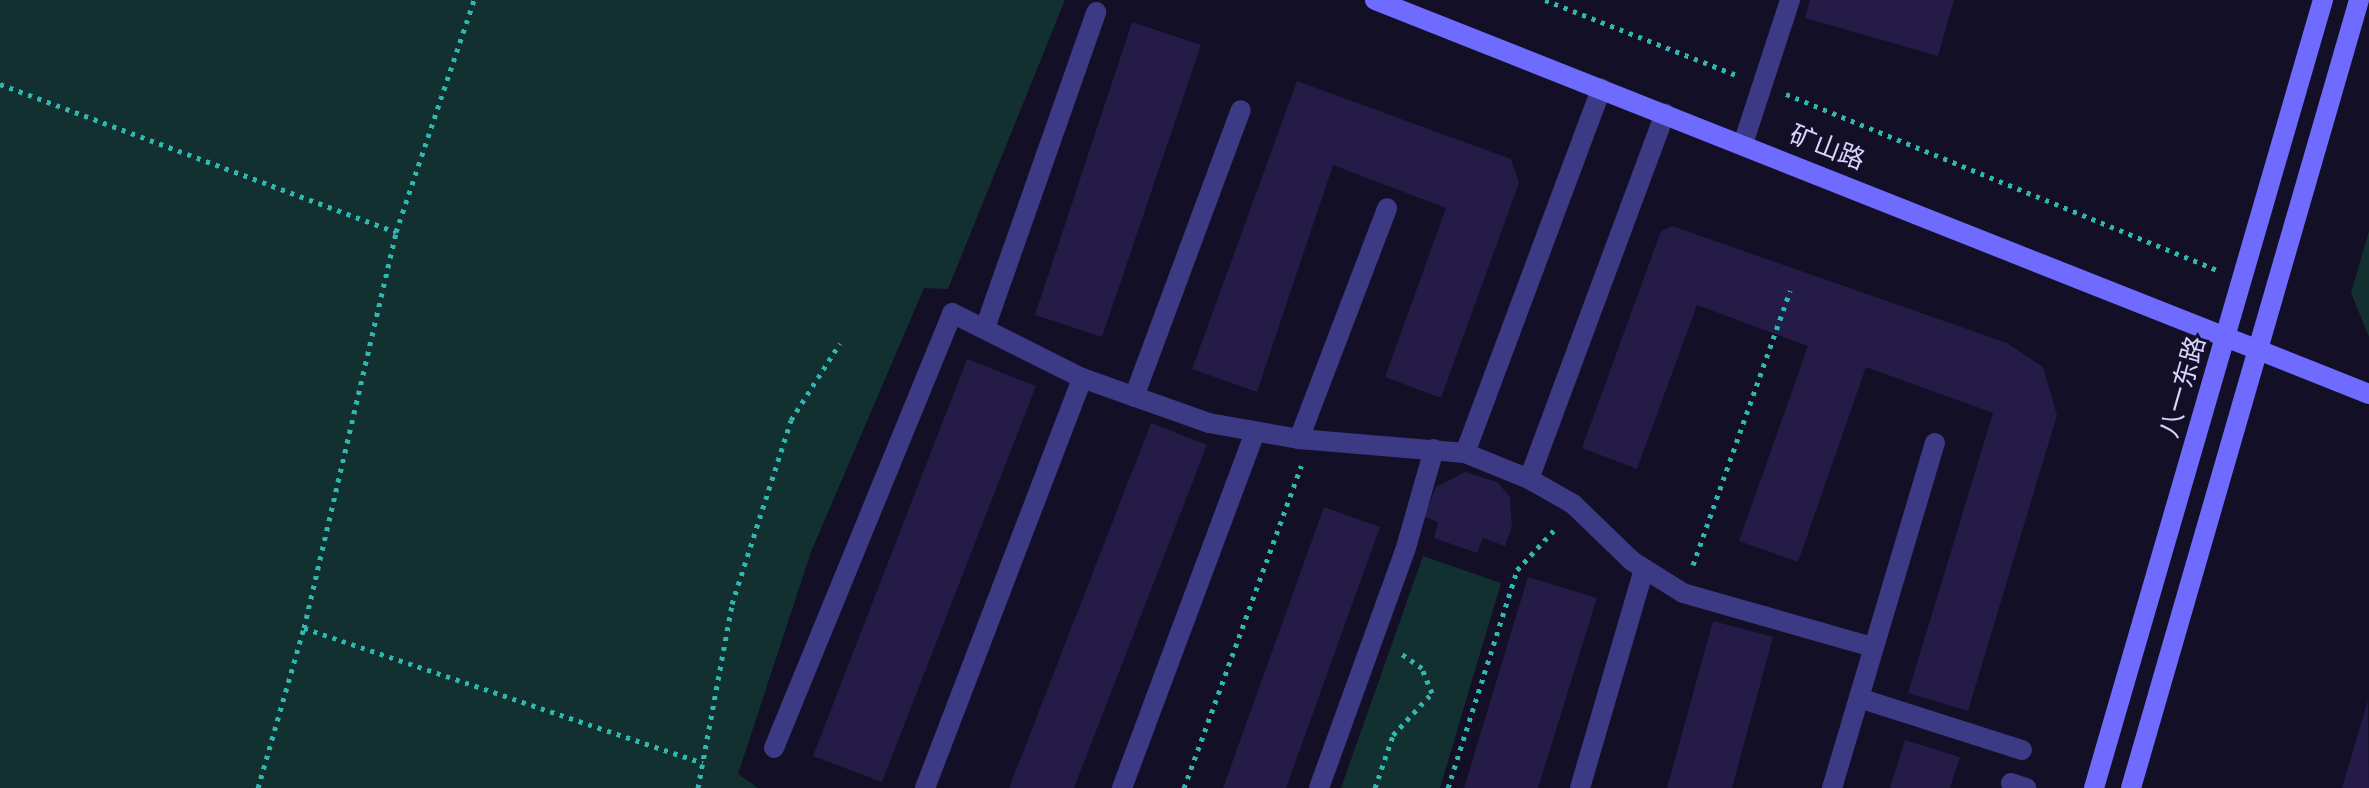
<!DOCTYPE html>
<html>
<head>
<meta charset="utf-8">
<style>
  body { margin:0 }
  #map { position:relative; width:2369px; height:788px; overflow:hidden; background:#130f26; font-family:Helvetica,"Noto Sans SC",sans-serif }
  div>[style] { position:absolute }
  .green>* { inset:0; background:#12302f }
  .building>* { inset:0; background:#241b47 }
  .path>* { height:5px; margin-top:-2.5px; transform-origin:0; background:repeating-linear-gradient(90deg,#2fb8b0 0 4px,transparent 0 10px) }
  .lane>* { height:20px; margin:-10px; padding:0 10px; transform-origin:10px; border-radius:10px; background:#3d3a85 }
  .secondary>* { height:20px; margin:-10px; padding:0 10px; transform-origin:10px; border-radius:10px; background:#6f6bff }
  span { translate:-50% -50%; white-space:nowrap; text-align:center; line-height:1.15; -webkit-text-stroke:6px #130f26; paint-order:stroke }
  .street-label { font-size:26px; color:#d9d4ff }
</style>
</head>
<body>
<div id="map">
  <div class="green">
    <i style="clip-path:polygon(0 0,1065px 0,948px 289px,924px 288px,811px 552px,738px 774px,758px 788px,0 788px)"></i>
    <i style="clip-path:polygon(2369px 231px,2369px 337px,2351px 293px)"></i>
    <i style="clip-path:polygon(1423px 556px,1501px 583px,1440px 788px,1341px 788px)"></i>
  </div>
  <div class="building">
    <i style="clip-path:polygon(1810px 0,1954px 0,1938px 56px,1805px 18px)"></i>
    <i style="clip-path:polygon(1132px 22px,1201px 45px,1102px 337px,1035px 315px)"></i>
    <i style="clip-path:polygon(1297px 81px,1511px 159px,1519px 183px,1441px 398px,1385px 377px,1446px 208px,1333px 165px,1257px 392px,1192px 369px)"></i>
    <i style="clip-path:polygon(1672px 226px,2007px 343px,2043px 367px,2057px 415px,1968px 711px,1908px 693px,1993px 413px,1866px 367px,1798px 562px,1739px 541px,1808px 346px,1697px 305px,1637px 469px,1582px 448px,1661px 231px)"></i>
    <i style="clip-path:polygon(967px 359px,1036px 386px,882px 782px,813px 756px)"></i>
    <i style="clip-path:polygon(1151px 423px,1207px 445px,1074px 788px,1009px 788px)"></i>
    <i style="clip-path:polygon(1465px 472px,1497px 482px,1510px 497px,1512px 527px,1505px 546px,1483px 538px,1477px 553px,1434px 538px,1438px 522px,1424px 517px,1436px 487px)"></i>
    <i style="clip-path:polygon(1324px 507px,1380px 527px,1286px 788px,1223px 788px)"></i>
    <i style="clip-path:polygon(1528px 577px,1597px 598px,1538px 788px,1464px 788px)"></i>
    <i style="clip-path:polygon(1713px 621px,1773px 637px,1732px 788px,1667px 788px)"></i>
    <i style="clip-path:polygon(2368px 700px,2369px 788px,2342px 788px)"></i>
    <i style="clip-path:polygon(1905px 740px,1960px 757px,1950px 788px,1890px 788px)"></i>
  </div>
  <div class="path">
    <i style="left:1545px;top:0;width:205px;rotate:21.4deg"></i>
    <i style="left:0;top:84px;width:423px;rotate:20.5deg"></i>
    <i style="left:1786px;top:94px;width:466px;rotate:22.2deg"></i>
    <i style="left:1693px;top:565px;width:291px;rotate:-70.5deg"></i>
    <i style="left:304px;top:628px;width:421px;rotate:18.7deg"></i>
    <i style="left:258px;top:788px;width:166px;rotate:-74deg"></i>
    <i style="left:304px;top:628px;width:407px;rotate:-76.9deg"></i>
    <i style="left:396px;top:232px;width:245px;rotate:-71.4deg"></i>
    <i style="left:698px;top:788px;width:187px;rotate:-79.5deg"></i>
    <i style="left:732px;top:604px;width:193px;rotate:-72.2deg"></i>
    <i style="left:791px;top:420px;width:91px;rotate:-57.5deg"></i>
    <i style="left:1184px;top:788px;width:343px;rotate:-70deg"></i>
    <i style="left:1375px;top:788px;width:56px;rotate:-71.2deg"></i>
    <i style="left:1393px;top:735px;width:57px;rotate:-47.1deg"></i>
    <i style="left:1432px;top:693px;width:27px;rotate:-112deg"></i>
    <i style="left:1422px;top:668px;width:28px;rotate:-145deg"></i>
    <i style="left:1448px;top:788px;width:229px;rotate:-72.4deg"></i>
    <i style="left:1517px;top:570px;width:57px;rotate:-47.1deg"></i>
  </div>
  <div class="lane">
    <i style="left:1743px;top:144px;width:151px;rotate:-71.9deg"></i>
    <i style="left:985px;top:328px;width:335px;rotate:-70.6deg"></i>
    <i style="left:1134px;top:397px;width:306px;rotate:-69.6deg"></i>
    <i style="left:1299px;top:439px;width:247px;rotate:-69.1deg"></i>
    <i style="left:1465px;top:453px;width:389px;rotate:-69.5deg"></i>
    <i style="left:1529px;top:479px;width:390px;rotate:-69.6deg"></i>
    <i style="left:1859px;top:698px;width:171px;rotate:17.7deg"></i>
    <i style="left:774px;top:748px;width:470px;rotate:-67.7deg"></i>
    <i style="left:952px;top:313px;width:145px;rotate:26.6deg"></i>
    <i style="left:1082px;top:378px;width:135px;rotate:19.5deg"></i>
    <i style="left:1209px;top:423px;width:91px;rotate:10.1deg"></i>
    <i style="left:1299px;top:439px;width:167px;rotate:4.8deg"></i>
    <i style="left:1465px;top:453px;width:69px;rotate:22.1deg"></i>
    <i style="left:1529px;top:479px;width:51px;rotate:29.6deg"></i>
    <i style="left:1573px;top:504px;width:82px;rotate:44deg"></i>
    <i style="left:1632px;top:561px;width:60px;rotate:32.1deg"></i>
    <i style="left:1683px;top:593px;width:198px;rotate:15.9deg"></i>
    <i style="left:2011px;top:783px;width:16px;rotate:18deg"></i>
    <i style="left:925px;top:788px;width:439px;rotate:-69deg"></i>
    <i style="left:1122px;top:788px;width:379px;rotate:-69.5deg"></i>
    <i style="left:1319px;top:788px;width:252px;rotate:-70.1deg"></i>
    <i style="left:1405px;top:551px;width:106px;rotate:-74.1deg"></i>
    <i style="left:1580px;top:788px;width:228px;rotate:-73.7deg"></i>
    <i style="left:1832px;top:788px;width:360px;rotate:-73.4deg"></i>
  </div>
  <div class="secondary">
    <i style="left:1375px;top:0;width:1069px;rotate:21.62deg"></i>
    <i style="left:2094px;top:788px;width:821px;rotate:-73.8deg"></i>
    <i style="left:2131px;top:788px;width:820px;rotate:-73.86deg"></i>
  </div>
  <div class="street-label">
    <span style="left:1827px;top:148px;rotate:21deg">矿山路</span>
    <span style="left:2183px;top:387px;rotate:-74deg">八一东路</span>
  </div>
</div>
</body>
</html>
